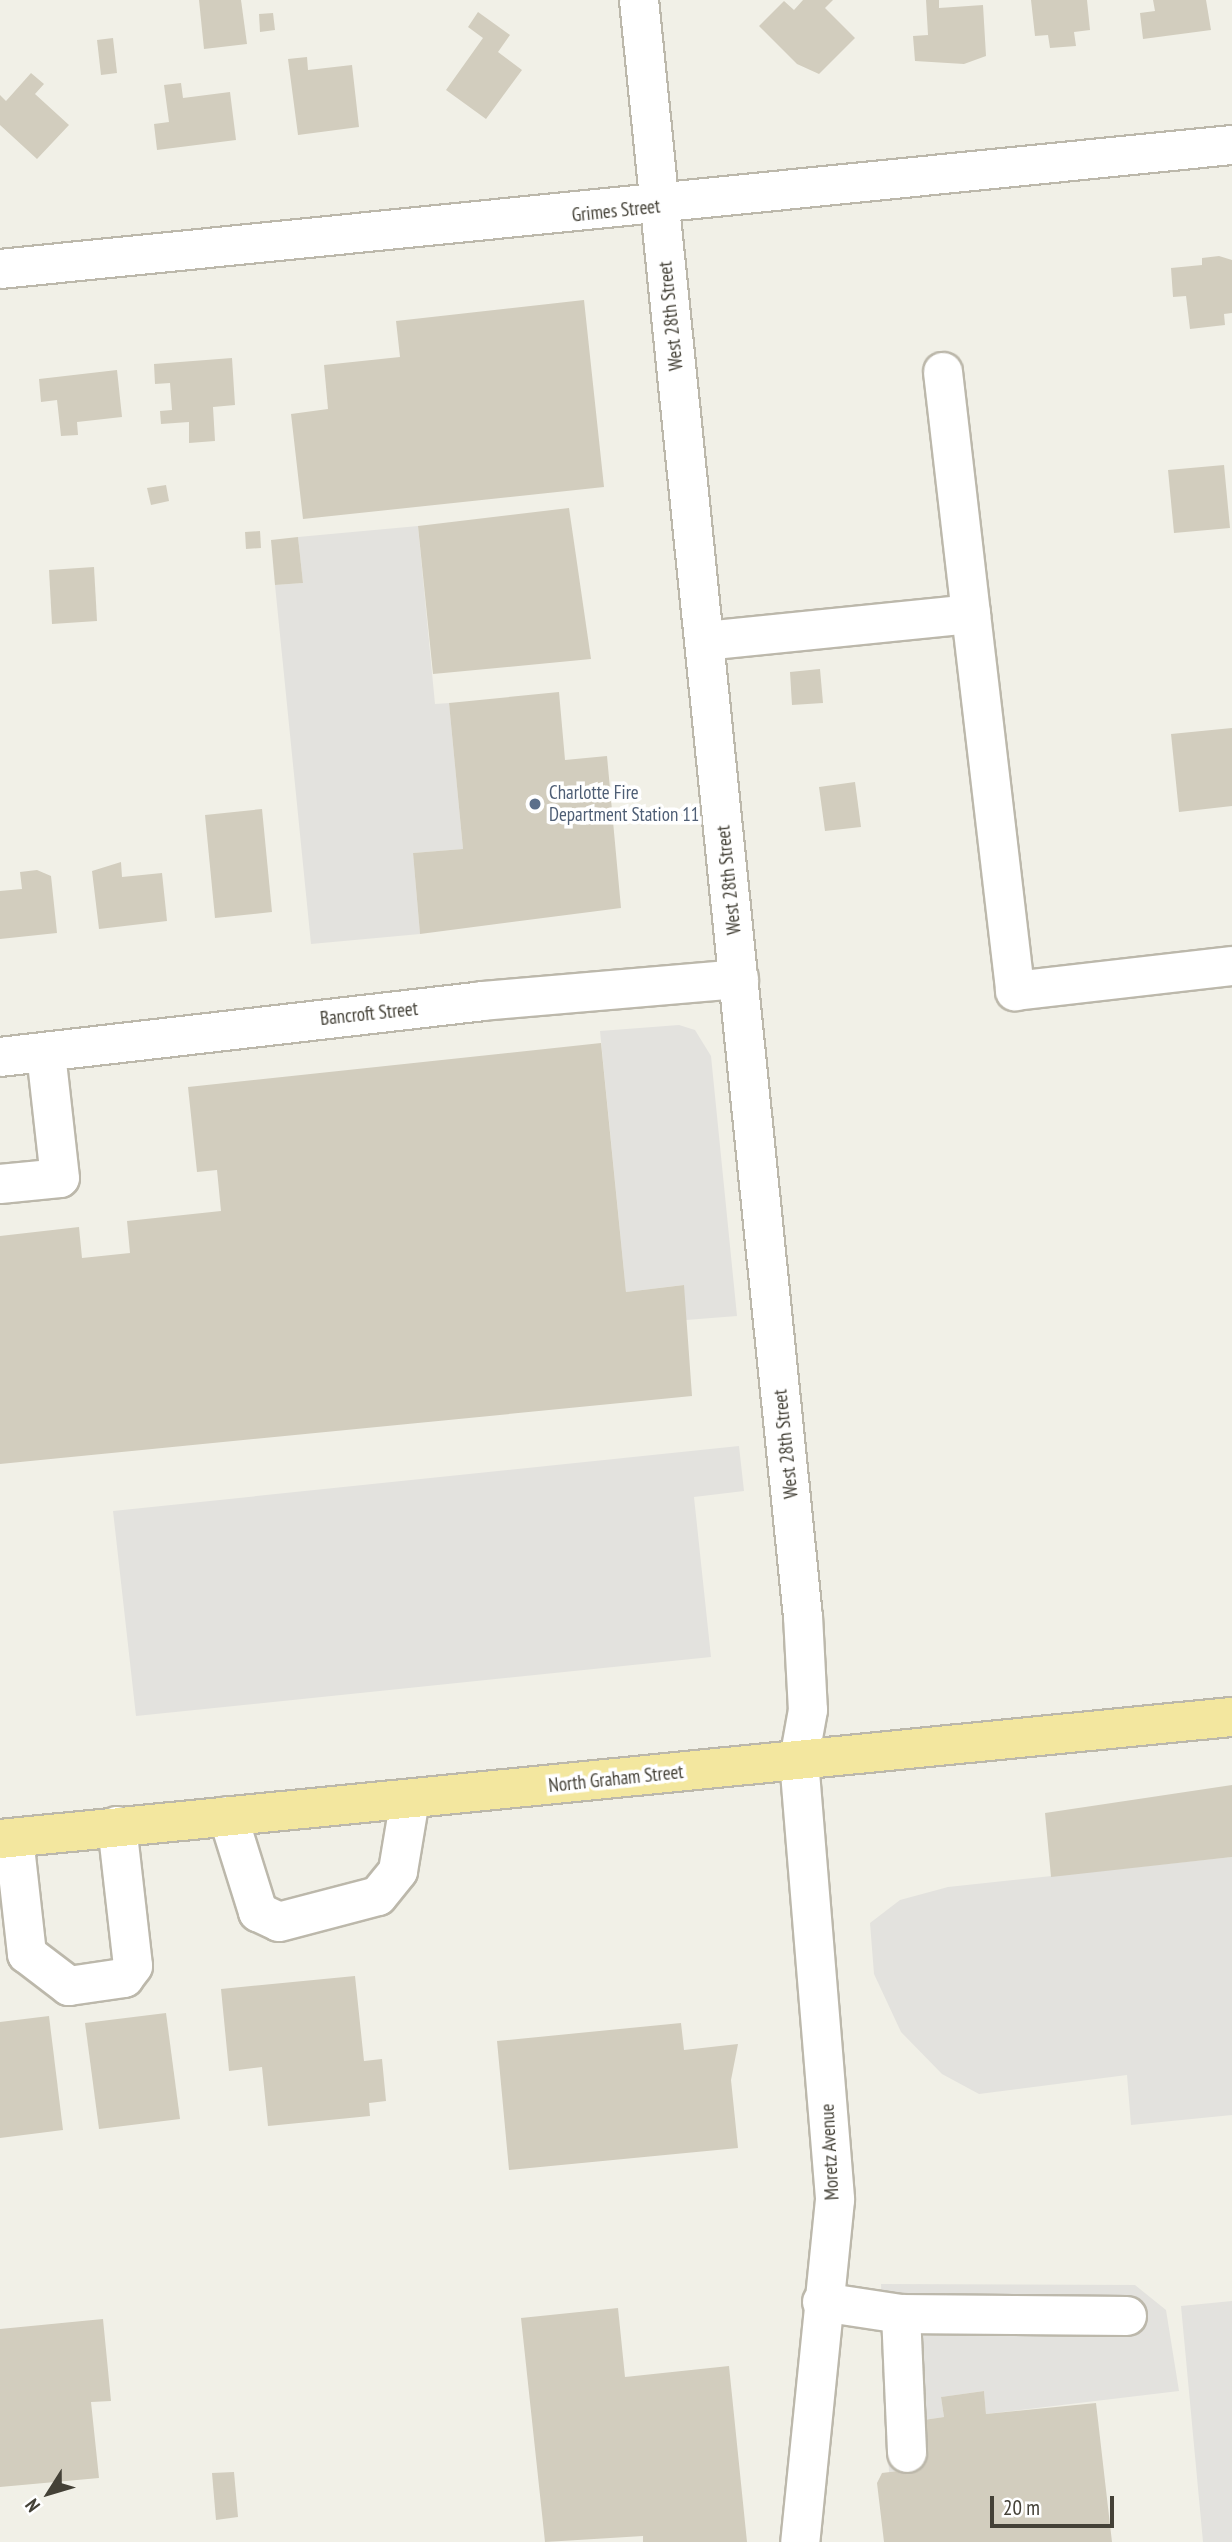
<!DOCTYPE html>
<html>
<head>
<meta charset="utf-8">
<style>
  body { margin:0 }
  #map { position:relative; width:1232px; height:2542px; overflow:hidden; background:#f1f0e7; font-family:"PT Sans Narrow",sans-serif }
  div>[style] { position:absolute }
  .parking>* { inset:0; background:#e3e2de }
  .building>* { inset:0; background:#d2cdbe }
  .roads { filter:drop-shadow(2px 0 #bcb8ab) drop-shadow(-2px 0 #bcb8ab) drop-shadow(0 2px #bcb8ab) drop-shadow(0 -2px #bcb8ab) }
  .minor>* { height:38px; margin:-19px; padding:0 19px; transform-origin:19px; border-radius:19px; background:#fff }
  .major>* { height:38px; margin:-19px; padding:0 19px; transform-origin:19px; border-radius:19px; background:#f3e79f }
  .dots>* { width:19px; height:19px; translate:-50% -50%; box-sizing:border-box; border:4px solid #fff; border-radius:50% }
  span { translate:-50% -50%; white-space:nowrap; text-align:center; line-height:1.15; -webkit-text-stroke:7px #fff; paint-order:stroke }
  .street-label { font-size:19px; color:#444137 }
  .service-label { font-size:19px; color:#4e5e75 }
  .left { translate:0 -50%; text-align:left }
  .north { position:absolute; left:14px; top:2458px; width:70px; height:70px; -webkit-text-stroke:5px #fff; paint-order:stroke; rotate:233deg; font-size:19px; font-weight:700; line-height:28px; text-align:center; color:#444137 }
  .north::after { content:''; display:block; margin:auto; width:24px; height:32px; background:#444137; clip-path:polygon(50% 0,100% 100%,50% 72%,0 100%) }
  .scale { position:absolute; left:990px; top:2496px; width:124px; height:32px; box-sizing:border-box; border:4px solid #444137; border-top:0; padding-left:9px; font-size:21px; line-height:24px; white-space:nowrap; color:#444137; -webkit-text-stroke:5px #fff; paint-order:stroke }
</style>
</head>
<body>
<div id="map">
  <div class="parking">
    <i style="clip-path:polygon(418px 526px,435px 704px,449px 703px,463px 849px,413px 853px,420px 934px,311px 944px,275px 585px,303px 583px,298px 537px)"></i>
    <i style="clip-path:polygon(679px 1025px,695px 1030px,711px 1056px,737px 1316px,686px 1320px,683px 1285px,626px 1292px,600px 1031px)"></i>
    <i style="clip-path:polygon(739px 1446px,744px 1491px,694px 1497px,711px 1657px,136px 1716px,113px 1511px)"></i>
    <i style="clip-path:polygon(1232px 1857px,1232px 2115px,1131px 2125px,1127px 2075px,979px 2094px,942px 2074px,901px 2032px,874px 1974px,870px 1923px,900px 1900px,948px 1887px)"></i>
    <i style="clip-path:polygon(881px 2284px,1135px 2285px,1166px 2310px,1179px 2391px,986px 2414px,984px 2391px,941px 2397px,944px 2417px,917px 2421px,922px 2468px,889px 2472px)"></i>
    <i style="clip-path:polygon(1232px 2301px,1232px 2542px,1203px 2542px,1181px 2306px)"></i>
  </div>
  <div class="building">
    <i style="clip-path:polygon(199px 0,241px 0,247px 44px,204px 49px)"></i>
    <i style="clip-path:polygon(803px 0,833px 0,825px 8px,855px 38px,819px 74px,797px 64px,759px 26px,784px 1px,794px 10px)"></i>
    <i style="clip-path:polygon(926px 0,939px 0,939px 8px,983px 5px,986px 56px,964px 64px,915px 61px,913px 36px,928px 35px)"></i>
    <i style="clip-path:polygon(1031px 0,1087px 0,1090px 30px,1074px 32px,1076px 46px,1050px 48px,1048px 35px,1035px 36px)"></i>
    <i style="clip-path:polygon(1153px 0,1206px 0,1211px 30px,1143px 39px,1140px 13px,1155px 11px)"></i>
    <i style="clip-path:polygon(478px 12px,510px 35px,498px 52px,522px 70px,486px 119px,446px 90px,483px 38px,468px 27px)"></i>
    <i style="clip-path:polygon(273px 13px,275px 30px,260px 32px,259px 14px)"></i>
    <i style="clip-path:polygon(113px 38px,117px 73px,101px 75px,97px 40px)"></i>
    <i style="clip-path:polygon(307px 57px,308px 70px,352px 65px,359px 127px,298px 135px,288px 59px)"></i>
    <i style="clip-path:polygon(31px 73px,44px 84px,35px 94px,69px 125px,37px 159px,0 125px,0 95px,6px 101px)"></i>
    <i style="clip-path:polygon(181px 83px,183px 98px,230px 92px,236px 140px,157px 150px,154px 124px,169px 122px,164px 85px)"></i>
    <i style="clip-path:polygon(1219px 256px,1232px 260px,1232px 313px,1224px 314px,1225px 325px,1190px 329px,1186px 296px,1173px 297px,1171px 268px,1202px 265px,1202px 258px)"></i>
    <i style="clip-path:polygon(584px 300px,604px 487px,303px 519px,291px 414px,328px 409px,324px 365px,400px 357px,396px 321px)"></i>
    <i style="clip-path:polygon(232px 358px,235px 405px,213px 407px,215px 441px,189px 443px,189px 422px,161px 424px,160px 411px,172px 410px,170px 383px,155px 384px,154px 364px)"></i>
    <i style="clip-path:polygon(117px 370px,122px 417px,77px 422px,78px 435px,61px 436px,57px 400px,41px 402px,39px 379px)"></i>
    <i style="clip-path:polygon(1224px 465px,1230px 528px,1174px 533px,1168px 470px)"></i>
    <i style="clip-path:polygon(166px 485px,169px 501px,151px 505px,147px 488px)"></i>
    <i style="clip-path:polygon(569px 508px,591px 659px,433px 674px,418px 526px)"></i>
    <i style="clip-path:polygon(260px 531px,261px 548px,246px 549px,245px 532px)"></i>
    <i style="clip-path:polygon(298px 537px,303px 583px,275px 585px,271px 540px)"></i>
    <i style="clip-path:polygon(94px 567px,97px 621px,52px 624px,49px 570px)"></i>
    <i style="clip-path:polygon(820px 669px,823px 703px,792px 705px,790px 672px)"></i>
    <i style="clip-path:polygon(559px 692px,565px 760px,607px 756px,621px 908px,420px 934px,413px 853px,463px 849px,449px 703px)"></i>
    <i style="clip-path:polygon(1232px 728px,1232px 806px,1179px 812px,1171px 734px)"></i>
    <i style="clip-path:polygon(855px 782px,861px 827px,825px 831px,819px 787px)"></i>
    <i style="clip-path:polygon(262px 809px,272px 912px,215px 918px,205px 815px)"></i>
    <i style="clip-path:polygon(121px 862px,122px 877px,162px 873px,167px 921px,99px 929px,92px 871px)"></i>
    <i style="clip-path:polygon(37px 870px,51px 876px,57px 933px,0 939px,0 891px,22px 889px,20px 872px)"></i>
    <i style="clip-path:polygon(601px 1043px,626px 1292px,684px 1285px,692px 1396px,0 1464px,0 1236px,79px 1227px,82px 1258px,130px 1253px,127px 1221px,221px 1211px,217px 1170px,197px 1172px,188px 1087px)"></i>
    <i style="clip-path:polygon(1232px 1785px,1232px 1857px,1051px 1877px,1045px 1813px)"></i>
    <i style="clip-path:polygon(355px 1976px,364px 2061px,382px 2059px,386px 2101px,369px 2103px,370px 2116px,268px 2126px,262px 2067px,229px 2071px,221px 1989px)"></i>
    <i style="clip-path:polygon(166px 2013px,180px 2119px,99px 2129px,85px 2023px)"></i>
    <i style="clip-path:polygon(49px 2016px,63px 2130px,0 2138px,0 2022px)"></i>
    <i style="clip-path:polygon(681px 2023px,684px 2050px,738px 2044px,731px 2080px,738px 2148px,509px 2170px,497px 2041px)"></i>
    <i style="clip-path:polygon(618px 2308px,625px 2377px,729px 2366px,747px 2542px,643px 2542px,643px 2536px,545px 2542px,521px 2318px)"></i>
    <i style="clip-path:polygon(103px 2319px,111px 2401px,91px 2402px,99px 2478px,0 2487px,0 2329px)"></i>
    <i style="clip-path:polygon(984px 2391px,986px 2414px,1096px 2403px,1112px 2542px,884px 2542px,877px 2483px,882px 2473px,922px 2468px,917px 2421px,944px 2417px,941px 2397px)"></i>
    <i style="clip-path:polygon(234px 2472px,238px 2517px,216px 2520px,212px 2473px)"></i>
  </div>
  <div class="roads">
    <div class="minor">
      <i style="left:639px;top:0;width:1624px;rotate:84.21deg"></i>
      <i style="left:803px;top:1616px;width:94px;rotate:87deg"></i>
      <i style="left:808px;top:1710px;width:51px;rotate:100.2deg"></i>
      <i style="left:799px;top:1760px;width:441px;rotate:85.3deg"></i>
      <i style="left:835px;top:2200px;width:344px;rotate:95.8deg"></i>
      <i style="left:0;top:269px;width:1238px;rotate:-5.75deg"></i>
      <i style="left:943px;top:372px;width:244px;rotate:83.4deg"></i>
      <i style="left:705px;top:641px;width:267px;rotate:-5.8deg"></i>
      <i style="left:971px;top:614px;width:380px;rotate:83.3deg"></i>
      <i style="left:1015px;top:991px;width:218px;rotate:-6.6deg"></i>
      <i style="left:0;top:1057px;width:485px;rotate:-6.6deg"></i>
      <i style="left:482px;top:1001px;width:258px;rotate:-4.9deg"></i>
      <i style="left:0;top:1184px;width:60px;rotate:-5.7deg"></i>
      <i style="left:60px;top:1178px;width:126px;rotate:-96.4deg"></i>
      <i style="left:228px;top:1816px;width:101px;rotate:72.6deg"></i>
      <i style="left:258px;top:1912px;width:23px;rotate:25deg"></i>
      <i style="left:279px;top:1922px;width:102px;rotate:-14.7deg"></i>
      <i style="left:378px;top:1896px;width:32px;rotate:-51deg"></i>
      <i style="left:398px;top:1871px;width:73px;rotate:-80.5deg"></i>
      <i style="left:14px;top:1838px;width:117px;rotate:83.6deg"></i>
      <i style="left:27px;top:1954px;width:53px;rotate:37.3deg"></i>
      <i style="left:69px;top:1986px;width:56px;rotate:-8.3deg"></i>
      <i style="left:124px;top:1978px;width:15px;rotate:-53deg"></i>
      <i style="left:133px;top:1966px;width:141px;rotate:-96.5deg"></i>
      <i style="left:822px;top:2302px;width:80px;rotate:8.6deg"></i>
      <i style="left:901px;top:2314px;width:226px;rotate:0.5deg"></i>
      <i style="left:901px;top:2314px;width:139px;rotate:87.5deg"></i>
    </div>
    <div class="major">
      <i style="left:0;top:1839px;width:1238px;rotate:-5.66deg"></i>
    </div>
  </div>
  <div class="dots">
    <i style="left:535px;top:804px;background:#5c6f8a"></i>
  </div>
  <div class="street-label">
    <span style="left:616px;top:211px;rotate:-6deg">Grimes Street</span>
    <span style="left:671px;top:316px;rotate:-96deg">West 28th Street</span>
    <span style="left:729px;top:880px;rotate:-96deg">West 28th Street</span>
    <span style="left:369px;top:1014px;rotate:-6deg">Bancroft Street</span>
    <span style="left:786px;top:1444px;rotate:-96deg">West 28th Street</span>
    <span style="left:616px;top:1779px;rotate:-6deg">North Graham Street</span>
    <span style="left:830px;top:2152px;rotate:-93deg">Moretz Avenue</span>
  </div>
  <div class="service-label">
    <span class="left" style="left:549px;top:804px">Charlotte Fire<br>Department Station 11</span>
  </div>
  <div class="north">N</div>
  <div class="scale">20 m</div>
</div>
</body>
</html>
